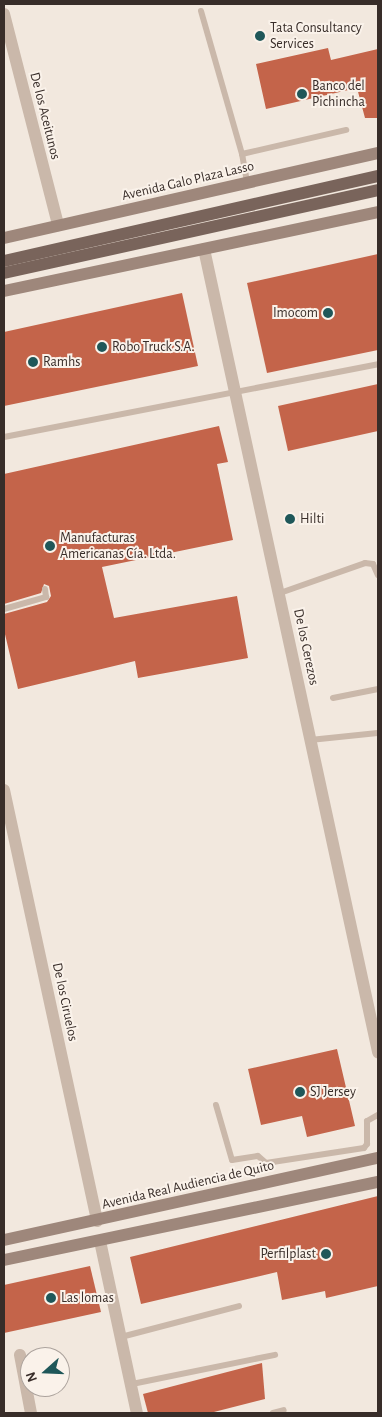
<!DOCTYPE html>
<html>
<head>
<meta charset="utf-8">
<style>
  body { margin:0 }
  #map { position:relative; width:382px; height:1417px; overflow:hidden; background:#f2e8de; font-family:"Alegreya Sans",sans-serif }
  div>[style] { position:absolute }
  .building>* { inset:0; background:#c4644a }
  .lane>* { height:6px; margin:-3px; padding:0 3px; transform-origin:3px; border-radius:3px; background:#cab8aa }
  .street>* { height:12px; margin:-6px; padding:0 6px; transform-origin:6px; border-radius:6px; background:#cab8aa }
  .secondary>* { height:12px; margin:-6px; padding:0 6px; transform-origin:6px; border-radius:6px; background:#9e877b }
  .primary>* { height:12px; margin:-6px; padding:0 6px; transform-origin:6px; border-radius:6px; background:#79645b }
  .dots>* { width:14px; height:14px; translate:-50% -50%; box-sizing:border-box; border:2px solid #faf2ea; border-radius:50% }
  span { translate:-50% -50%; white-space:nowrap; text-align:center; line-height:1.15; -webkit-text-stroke:4px #faf2ea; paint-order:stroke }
  .poi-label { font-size:14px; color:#382d29 }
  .left { translate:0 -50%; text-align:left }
  .right { translate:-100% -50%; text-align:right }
  .street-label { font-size:14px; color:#382d29 }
  .frame { position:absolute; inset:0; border:5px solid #382d29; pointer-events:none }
  .north { position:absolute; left:20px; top:1347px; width:50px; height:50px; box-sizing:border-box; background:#faf2ea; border:1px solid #aca39d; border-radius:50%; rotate:250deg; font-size:14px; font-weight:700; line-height:20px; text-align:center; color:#382d29 }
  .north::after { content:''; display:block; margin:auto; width:18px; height:22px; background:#1f5759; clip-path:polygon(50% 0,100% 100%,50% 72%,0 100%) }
</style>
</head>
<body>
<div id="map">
  <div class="building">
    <i style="clip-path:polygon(328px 48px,331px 60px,378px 49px,378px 118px,365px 118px,357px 88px,266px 109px,256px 64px)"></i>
    <i style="clip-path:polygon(378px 254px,378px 350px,267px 373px,247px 283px)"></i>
    <i style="clip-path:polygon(182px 293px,198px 366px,4px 406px,4px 332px)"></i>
    <i style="clip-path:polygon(378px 384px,378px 431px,288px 451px,278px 406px)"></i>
    <i style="clip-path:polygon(219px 426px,228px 462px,217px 464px,233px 540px,102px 567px,114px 618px,237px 596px,248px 658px,138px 678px,135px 661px,18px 689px,4px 630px,4px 614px,47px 602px,51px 596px,49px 586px,44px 584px,41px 593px,4px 604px,4px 474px)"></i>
    <i style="clip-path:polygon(337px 1049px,355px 1126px,307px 1137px,302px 1116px,261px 1125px,248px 1069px)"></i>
    <i style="clip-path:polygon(378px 1196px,378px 1286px,326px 1298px,325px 1291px,282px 1300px,277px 1272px,141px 1304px,130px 1257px)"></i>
    <i style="clip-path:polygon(90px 1266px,101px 1312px,4px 1333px,4px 1285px)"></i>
    <i style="clip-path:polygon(262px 1363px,265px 1399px,210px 1413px,148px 1413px,143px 1394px)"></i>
  </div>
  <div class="lane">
    <i style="left:201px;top:11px;width:149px;rotate:74deg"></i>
    <i style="left:247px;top:182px;width:28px;rotate:-100deg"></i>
    <i style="left:242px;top:154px;width:107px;rotate:-13deg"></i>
    <i style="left:4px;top:437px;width:381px;rotate:-11deg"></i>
    <i style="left:280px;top:593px;width:90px;rotate:-19.4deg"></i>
    <i style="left:365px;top:563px;width:8px;rotate:7deg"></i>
    <i style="left:373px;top:564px;width:12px;rotate:66deg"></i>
    <i style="left:4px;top:609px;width:44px;rotate:-15.9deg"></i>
    <i style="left:46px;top:597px;width:8px;rotate:-97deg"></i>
    <i style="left:333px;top:698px;width:46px;rotate:-11.3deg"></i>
    <i style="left:310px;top:740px;width:68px;rotate:-5.9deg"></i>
    <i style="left:216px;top:1105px;width:57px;rotate:73.8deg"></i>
    <i style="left:232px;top:1160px;width:26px;rotate:-9deg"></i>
    <i style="left:258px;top:1156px;width:11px;rotate:41deg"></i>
    <i style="left:266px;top:1163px;width:99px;rotate:-8.7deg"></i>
    <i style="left:364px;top:1148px;width:5px;rotate:-53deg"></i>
    <i style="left:367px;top:1144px;width:23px;rotate:-90deg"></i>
    <i style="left:367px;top:1121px;width:13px;rotate:-29deg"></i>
    <i style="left:121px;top:1337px;width:122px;rotate:-14.7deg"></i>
    <i style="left:132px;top:1384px;width:146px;rotate:-11.5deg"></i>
    <i style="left:273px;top:1413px;width:11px;rotate:-15deg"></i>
  </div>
  <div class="street">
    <i style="left:4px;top:14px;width:218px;rotate:75.6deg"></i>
    <i style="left:204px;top:249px;width:822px;rotate:77.77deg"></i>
    <i style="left:4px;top:790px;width:441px;rotate:77.8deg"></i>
    <i style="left:100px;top:1241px;width:176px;rotate:77.9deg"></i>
    <i style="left:20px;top:1355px;width:59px;rotate:79.3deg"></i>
  </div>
  <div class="secondary">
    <i style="left:4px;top:238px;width:384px;rotate:-12.8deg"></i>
    <i style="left:4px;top:291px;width:382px;rotate:-11.9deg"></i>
    <i style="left:4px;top:1240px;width:383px;rotate:-12.4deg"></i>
    <i style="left:4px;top:1260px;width:382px;rotate:-11.8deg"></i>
  </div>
  <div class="primary">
    <i style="left:4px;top:261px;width:384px;rotate:-12.8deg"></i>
    <i style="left:4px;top:273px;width:383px;rotate:-12.5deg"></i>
  </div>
  <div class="dots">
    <i style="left:260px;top:36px;background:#1f5759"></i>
    <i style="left:302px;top:94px;background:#1f5759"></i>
    <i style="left:328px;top:313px;background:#1f5759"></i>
    <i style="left:102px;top:347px;background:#1f5759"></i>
    <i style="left:33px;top:362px;background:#1f5759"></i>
    <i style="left:290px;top:519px;background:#1f5759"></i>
    <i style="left:50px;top:546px;background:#1f5759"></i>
    <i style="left:300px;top:1092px;background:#1f5759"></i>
    <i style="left:326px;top:1254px;background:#1f5759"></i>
    <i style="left:51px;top:1298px;background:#1f5759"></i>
  </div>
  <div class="poi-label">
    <span class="left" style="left:270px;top:36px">Tata Consultancy<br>Services</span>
    <span class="left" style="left:312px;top:94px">Banco del<br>Pichincha</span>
    <span class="right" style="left:318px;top:313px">Imocom</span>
    <span class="left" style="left:112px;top:347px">Robo Truck S.A.</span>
    <span class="left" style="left:43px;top:362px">Ramhs</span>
    <span class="left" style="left:300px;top:519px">Hilti</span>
    <span class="left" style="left:60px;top:546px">Manufacturas<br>Americanas Cía. Ltda.</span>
    <span class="left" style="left:310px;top:1092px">SJ Jersey</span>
    <span class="right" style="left:316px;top:1254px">Perfilplast</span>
    <span class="left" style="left:61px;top:1298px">Las lomas</span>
  </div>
  <div class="street-label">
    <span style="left:45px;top:116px;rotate:76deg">De los Aceitunos</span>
    <span style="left:188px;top:181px;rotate:-13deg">Avenida Galo Plaza Lasso</span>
    <span style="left:306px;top:647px;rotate:78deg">De los Cerezos</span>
    <span style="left:65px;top:1002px;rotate:78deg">De los Ciruelos</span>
    <span style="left:188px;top:1185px;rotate:-13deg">Avenida Real Audiencia de Quito</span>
  </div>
  <div class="frame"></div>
  <div class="north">N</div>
</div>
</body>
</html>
